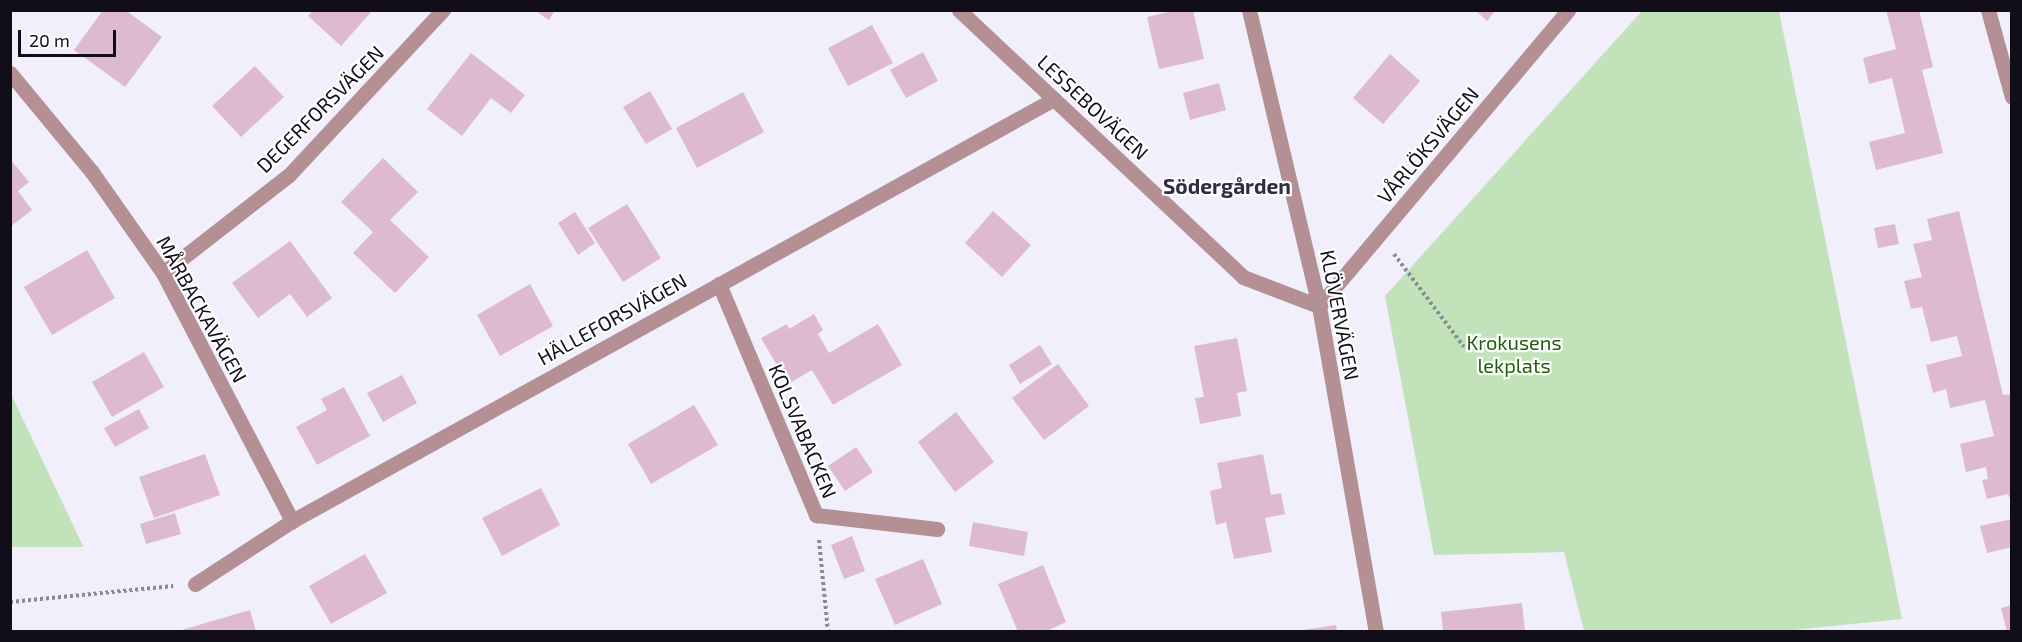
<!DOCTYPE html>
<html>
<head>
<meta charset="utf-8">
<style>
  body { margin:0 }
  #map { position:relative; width:2022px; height:642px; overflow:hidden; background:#f2effd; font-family:"Exo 2",sans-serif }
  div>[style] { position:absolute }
  .green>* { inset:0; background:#c2e2ba }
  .building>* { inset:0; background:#ddbad0 }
  .path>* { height:4px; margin-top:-2px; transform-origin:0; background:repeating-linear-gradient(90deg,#8b8895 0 3px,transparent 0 6px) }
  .minor>* { height:15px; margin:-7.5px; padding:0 7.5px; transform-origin:7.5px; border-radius:7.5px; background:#b48f93 }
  span { translate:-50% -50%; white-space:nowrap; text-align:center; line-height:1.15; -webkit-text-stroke:4.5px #fefefe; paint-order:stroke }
  .street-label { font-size:20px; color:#110e1a }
  .park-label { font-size:20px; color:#20600a }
  .neighbourhood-label { font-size:21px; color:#322b47; font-weight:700 }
  .frame { position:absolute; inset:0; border:12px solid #110e1a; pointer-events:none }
  .scale { position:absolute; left:18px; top:30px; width:98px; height:27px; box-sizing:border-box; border:3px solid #110e1a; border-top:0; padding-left:8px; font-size:18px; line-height:21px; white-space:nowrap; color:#110e1a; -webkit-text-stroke:4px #fefefe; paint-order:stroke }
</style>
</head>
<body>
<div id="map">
  <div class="green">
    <i style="clip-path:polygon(1642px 11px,1779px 11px,1902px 619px,1774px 632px,1584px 631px,1564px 552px,1434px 555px,1385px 296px)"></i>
    <i style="clip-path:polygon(11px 394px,83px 546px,83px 547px,11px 547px)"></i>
  </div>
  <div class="building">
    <i style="clip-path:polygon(103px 10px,125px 10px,162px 37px,125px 87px,74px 50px)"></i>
    <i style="clip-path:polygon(313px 10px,373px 10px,341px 46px,308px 16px)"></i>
    <i style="clip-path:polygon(534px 10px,555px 10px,549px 20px)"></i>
    <i style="clip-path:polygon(1176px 10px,1193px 10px,1204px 59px,1159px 69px,1147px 17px)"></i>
    <i style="clip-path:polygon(1475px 10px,1496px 10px,1487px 21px)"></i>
    <i style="clip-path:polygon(1886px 10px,1919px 10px,1933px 67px,1922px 70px,1943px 153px,1876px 170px,1869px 142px,1905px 133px,1892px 78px,1869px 84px,1863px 58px,1896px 49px)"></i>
    <i style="clip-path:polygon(872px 25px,893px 63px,848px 86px,828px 48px)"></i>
    <i style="clip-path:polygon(923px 52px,938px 81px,906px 98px,890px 70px)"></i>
    <i style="clip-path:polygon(471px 53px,525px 95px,511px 113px,491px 98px,462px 136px,427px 109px)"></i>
    <i style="clip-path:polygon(1390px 54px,1420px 81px,1383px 124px,1353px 98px)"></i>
    <i style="clip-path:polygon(255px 66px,284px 97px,241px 137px,212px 106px)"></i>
    <i style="clip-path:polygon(1219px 83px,1226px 110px,1190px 120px,1183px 93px)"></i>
    <i style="clip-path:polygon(650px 91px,672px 129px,646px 144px,623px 107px)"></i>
    <i style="clip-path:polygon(743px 92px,764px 132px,697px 168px,676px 128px)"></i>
    <i style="clip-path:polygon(383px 158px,418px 192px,390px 220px,429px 257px,395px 293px,353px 253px,373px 232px,341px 202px)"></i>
    <i style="clip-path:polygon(10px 159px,29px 182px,18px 191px,32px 210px,10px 227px)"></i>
    <i style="clip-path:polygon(627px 204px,661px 258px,623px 282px,588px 228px)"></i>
    <i style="clip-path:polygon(993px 211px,1031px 245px,1002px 277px,965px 243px)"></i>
    <i style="clip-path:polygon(1959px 211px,2003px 395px,2012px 394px,2012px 503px,2008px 494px,1987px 499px,1982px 480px,1988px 479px,1986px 467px,1966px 472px,1960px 444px,1994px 436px,1985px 400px,1950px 408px,1946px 389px,1933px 393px,1926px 365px,1962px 356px,1957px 336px,1931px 342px,1922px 307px,1911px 309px,1904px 281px,1922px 277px,1913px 244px,1932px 240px,1927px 219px)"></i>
    <i style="clip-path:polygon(575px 212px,595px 243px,578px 255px,558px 223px)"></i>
    <i style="clip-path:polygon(1895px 224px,1899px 244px,1878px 248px,1874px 228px)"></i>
    <i style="clip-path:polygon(290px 241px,332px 298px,307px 317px,290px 294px,258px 318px,232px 283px)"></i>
    <i style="clip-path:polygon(87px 250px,115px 298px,52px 335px,24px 287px)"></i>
    <i style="clip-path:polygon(530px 284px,553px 326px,500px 356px,477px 315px)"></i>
    <i style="clip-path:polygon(814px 314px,823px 330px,818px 334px,829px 353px,878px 324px,902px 365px,833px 405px,812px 370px,788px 384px,761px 338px,787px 324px,789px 329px)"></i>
    <i style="clip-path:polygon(1237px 338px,1247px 391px,1237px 393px,1241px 416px,1200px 424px,1195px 398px,1204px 397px,1194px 346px)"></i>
    <i style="clip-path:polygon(1040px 345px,1052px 364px,1020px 384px,1009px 365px)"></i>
    <i style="clip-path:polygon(144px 352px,164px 387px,112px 417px,92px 382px)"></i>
    <i style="clip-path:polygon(1058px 364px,1089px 406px,1044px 440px,1012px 398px)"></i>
    <i style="clip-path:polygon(402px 375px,417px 403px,383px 422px,367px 393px)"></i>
    <i style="clip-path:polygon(344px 387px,370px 436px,317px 465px,296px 427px,327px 410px,321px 399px)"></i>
    <i style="clip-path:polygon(694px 405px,718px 445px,651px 484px,628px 444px)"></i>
    <i style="clip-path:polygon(139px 409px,149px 428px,115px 447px,104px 428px)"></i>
    <i style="clip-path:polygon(956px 412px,994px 462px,955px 492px,918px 442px)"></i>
    <i style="clip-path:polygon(856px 447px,873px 472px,845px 491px,828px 466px)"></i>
    <i style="clip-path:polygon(205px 454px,220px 495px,154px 518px,139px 477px)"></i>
    <i style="clip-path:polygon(1263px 454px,1271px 495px,1281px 493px,1285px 514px,1265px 518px,1272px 552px,1234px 559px,1226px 522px,1216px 525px,1210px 491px,1222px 488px,1217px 463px)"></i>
    <i style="clip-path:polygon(541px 488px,560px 525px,502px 556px,482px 518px)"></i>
    <i style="clip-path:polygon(175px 513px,181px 534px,146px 544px,140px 524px)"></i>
    <i style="clip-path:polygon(2012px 519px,2012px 547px,1987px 553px,1980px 526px)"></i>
    <i style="clip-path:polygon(973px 522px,1028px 532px,1024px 556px,969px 546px)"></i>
    <i style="clip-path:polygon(852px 536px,865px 571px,844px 579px,831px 545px)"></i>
    <i style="clip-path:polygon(365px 554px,387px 593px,331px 624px,309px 586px)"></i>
    <i style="clip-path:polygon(923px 559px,942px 604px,895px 625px,875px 579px)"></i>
    <i style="clip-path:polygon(1043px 565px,1066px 622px,1045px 632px,1018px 632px,998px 584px)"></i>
    <i style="clip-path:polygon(1522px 603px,1525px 632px,1443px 632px,1441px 612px)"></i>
    <i style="clip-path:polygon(2012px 605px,2012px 632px,2007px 632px,2001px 608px)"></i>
    <i style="clip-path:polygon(250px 610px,256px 632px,178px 632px,178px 631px)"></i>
    <i style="clip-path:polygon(1336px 625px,1337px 632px,1303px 632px,1303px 630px)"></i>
  </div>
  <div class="path">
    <i style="left:1394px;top:254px;width:116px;rotate:53deg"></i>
    <i style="left:819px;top:540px;width:92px;rotate:84.4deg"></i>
    <i style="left:10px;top:602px;width:164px;rotate:-5.6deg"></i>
  </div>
  <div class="minor">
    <i style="left:959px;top:10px;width:390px;rotate:43.2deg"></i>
    <i style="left:1243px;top:277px;width:81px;rotate:20.9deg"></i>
    <i style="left:1319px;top:306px;width:387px;rotate:-49.9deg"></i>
    <i style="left:1249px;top:10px;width:304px;rotate:76.7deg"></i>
    <i style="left:1319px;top:306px;width:331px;rotate:80.1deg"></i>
    <i style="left:1988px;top:10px;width:90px;rotate:74.6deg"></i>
    <i style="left:10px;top:73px;width:129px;rotate:50.4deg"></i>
    <i style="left:92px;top:172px;width:123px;rotate:54.9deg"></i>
    <i style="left:163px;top:273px;width:280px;rotate:62.5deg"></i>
    <i style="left:163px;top:273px;width:160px;rotate:-37.9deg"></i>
    <i style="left:289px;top:175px;width:226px;rotate:-47deg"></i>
    <i style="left:719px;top:284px;width:251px;rotate:67.2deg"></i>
    <i style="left:816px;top:515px;width:122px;rotate:6.6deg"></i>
    <i style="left:195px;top:584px;width:116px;rotate:-33deg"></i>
    <i style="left:292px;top:521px;width:871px;rotate:-28.98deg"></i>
  </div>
  <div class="street-label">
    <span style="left:1093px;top:107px;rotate:43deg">LESSEBOVÄGEN</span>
    <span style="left:320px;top:109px;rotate:-45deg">DEGERFORSVÄGEN</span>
    <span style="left:1428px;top:145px;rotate:-50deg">VÅRLÖKSVÄGEN</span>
    <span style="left:202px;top:309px;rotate:61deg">MÅRBACKAVÄGEN</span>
    <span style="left:1340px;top:315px;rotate:79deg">KLÖVERVÄGEN</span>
    <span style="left:612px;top:319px;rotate:-29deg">HÄLLEFORSVÄGEN</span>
    <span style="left:803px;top:431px;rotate:67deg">KOLSVABACKEN</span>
  </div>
  <div class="park-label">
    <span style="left:1514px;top:354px">Krokusens<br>lekplats</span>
  </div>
  <div class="neighbourhood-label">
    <span style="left:1227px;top:186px">Södergården</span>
  </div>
  <div class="frame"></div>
  <div class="scale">20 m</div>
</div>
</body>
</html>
